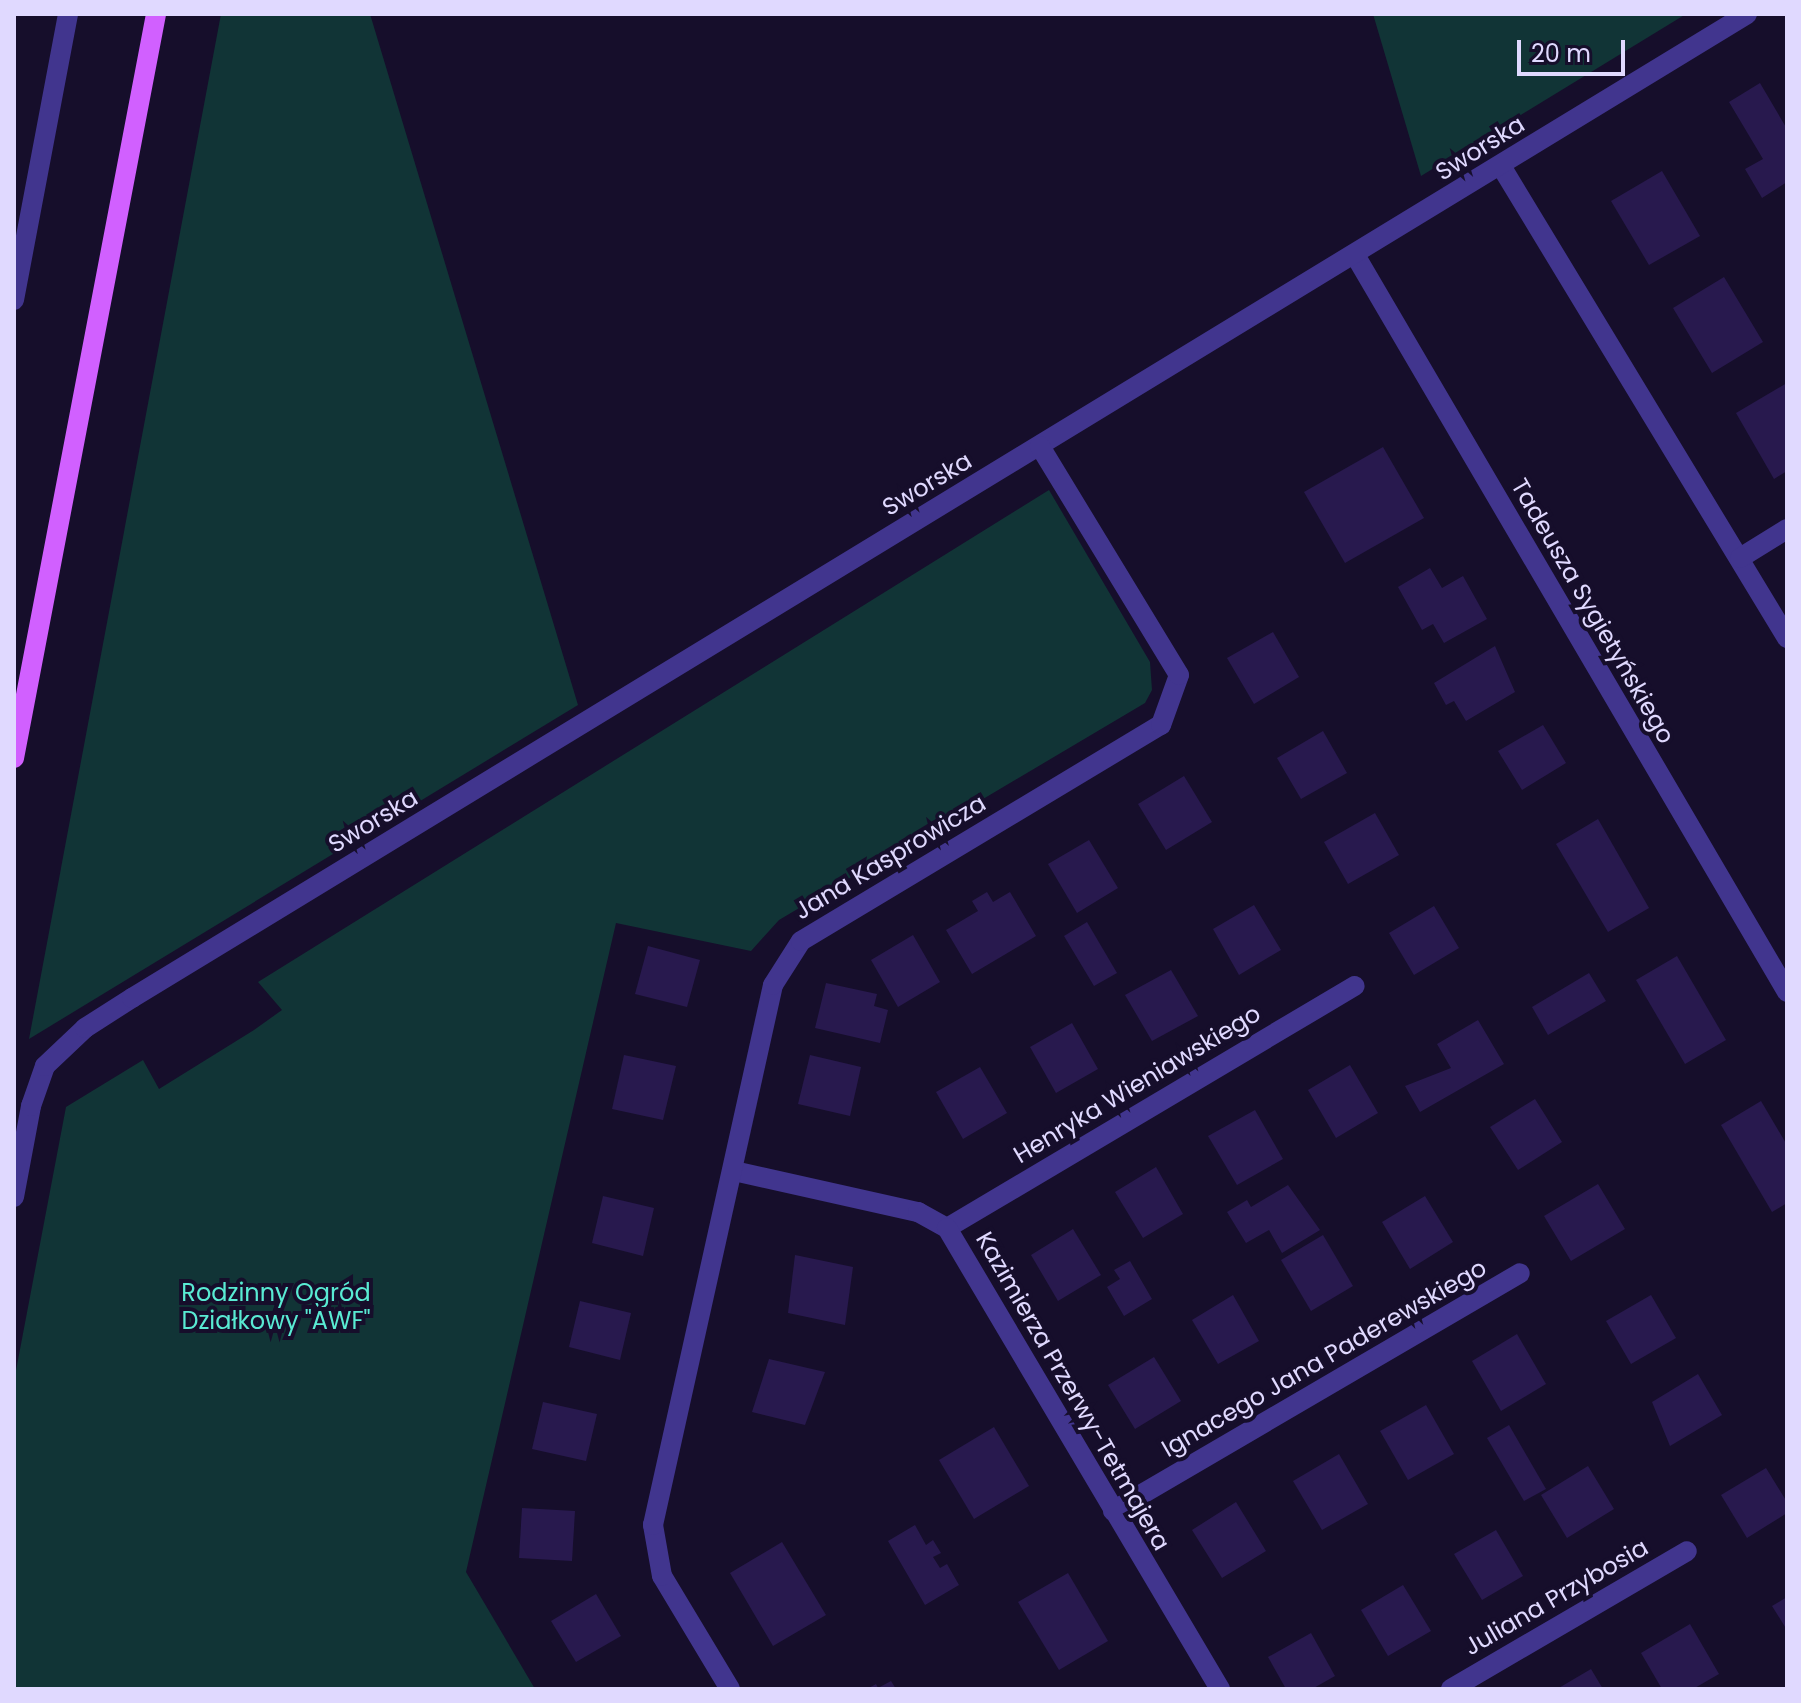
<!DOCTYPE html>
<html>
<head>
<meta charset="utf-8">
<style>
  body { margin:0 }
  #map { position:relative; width:1801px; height:1703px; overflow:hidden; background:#160e2b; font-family:Poppins,sans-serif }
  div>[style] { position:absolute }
  .green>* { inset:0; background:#113436 }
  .building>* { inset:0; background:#28194e }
  .service>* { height:20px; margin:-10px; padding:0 10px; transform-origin:10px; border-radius:10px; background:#41358e }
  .minor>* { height:20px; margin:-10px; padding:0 10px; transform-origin:10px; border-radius:10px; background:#41358e }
  .primary>* { height:20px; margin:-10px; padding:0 10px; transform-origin:10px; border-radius:10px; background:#d160ff }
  span { translate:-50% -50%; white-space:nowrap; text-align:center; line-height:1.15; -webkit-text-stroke:8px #160e2b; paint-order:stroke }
  .street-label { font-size:24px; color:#e0d9ff }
  .park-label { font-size:24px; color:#59ebd3 }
  .frame { position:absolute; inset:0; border:16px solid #e0d9ff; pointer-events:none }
  .scale { position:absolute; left:1517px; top:40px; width:108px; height:36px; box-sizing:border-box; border:4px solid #e0d9ff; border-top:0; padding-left:10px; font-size:24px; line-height:28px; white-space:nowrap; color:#e0d9ff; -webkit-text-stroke:6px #160e2b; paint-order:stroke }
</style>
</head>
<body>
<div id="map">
  <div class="green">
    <i style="clip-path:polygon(221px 14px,370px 14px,578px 705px,29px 1039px)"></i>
    <i style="clip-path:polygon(1373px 14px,1686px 14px,1421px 176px)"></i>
    <i style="clip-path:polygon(1049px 490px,1150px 662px,1152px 690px,1145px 703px,779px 920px,751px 951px,616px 923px,466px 1572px,535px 1689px,14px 1689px,14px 1381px,66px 1107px,143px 1060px,159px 1089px,254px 1030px,282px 1010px,258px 982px)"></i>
  </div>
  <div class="building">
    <i style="clip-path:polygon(1760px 83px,1787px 129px,1787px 182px,1762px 198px,1745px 169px,1763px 159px,1729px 102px)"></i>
    <i style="clip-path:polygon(1662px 171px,1700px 236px,1649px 265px,1611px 201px)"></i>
    <i style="clip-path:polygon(1724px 277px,1763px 342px,1712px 373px,1673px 308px)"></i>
    <i style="clip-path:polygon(1787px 383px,1787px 471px,1774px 479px,1736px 413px)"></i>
    <i style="clip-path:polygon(1383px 447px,1424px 518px,1345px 563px,1304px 492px)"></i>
    <i style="clip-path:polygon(1430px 568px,1442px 588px,1463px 576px,1487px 619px,1444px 643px,1433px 624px,1422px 630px,1398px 587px)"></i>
    <i style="clip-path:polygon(1273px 632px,1299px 677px,1254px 704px,1227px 658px)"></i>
    <i style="clip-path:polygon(1495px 646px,1515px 692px,1466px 721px,1454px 701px,1446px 705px,1434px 683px)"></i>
    <i style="clip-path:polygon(1543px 725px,1566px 763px,1522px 790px,1498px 751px)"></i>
    <i style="clip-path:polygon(1323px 731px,1347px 773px,1301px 799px,1277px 758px)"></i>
    <i style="clip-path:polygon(1184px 776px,1212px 822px,1166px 850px,1138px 804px)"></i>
    <i style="clip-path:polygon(1375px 813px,1399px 855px,1348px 884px,1324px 842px)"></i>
    <i style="clip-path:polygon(1598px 819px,1649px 908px,1608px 932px,1556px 844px)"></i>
    <i style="clip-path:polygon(1089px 840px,1118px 888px,1077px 913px,1048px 864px)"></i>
    <i style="clip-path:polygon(987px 892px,993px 902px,1010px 892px,1036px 936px,972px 974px,946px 930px,978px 911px,972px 901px)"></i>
    <i style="clip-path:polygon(1254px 905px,1281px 950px,1239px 975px,1213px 929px)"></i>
    <i style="clip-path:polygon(1434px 906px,1459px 948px,1414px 975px,1389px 933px)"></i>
    <i style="clip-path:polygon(1087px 922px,1117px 973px,1094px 986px,1064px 936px)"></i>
    <i style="clip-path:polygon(913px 935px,940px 982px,898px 1007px,871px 960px)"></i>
    <i style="clip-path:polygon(648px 946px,700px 960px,687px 1007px,635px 994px)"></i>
    <i style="clip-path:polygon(1677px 956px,1726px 1040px,1685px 1064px,1636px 980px)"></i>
    <i style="clip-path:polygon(1171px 970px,1198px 1016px,1152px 1041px,1125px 995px)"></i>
    <i style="clip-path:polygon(1589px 973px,1606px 1001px,1548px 1035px,1532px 1007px)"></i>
    <i style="clip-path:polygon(826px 983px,877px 994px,874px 1006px,888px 1010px,880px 1043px,815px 1028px)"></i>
    <i style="clip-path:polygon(1478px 1020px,1504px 1064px,1420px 1112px,1405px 1086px,1451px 1068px,1437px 1044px)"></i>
    <i style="clip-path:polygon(1072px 1023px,1098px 1069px,1056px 1093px,1030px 1047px)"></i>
    <i style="clip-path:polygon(624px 1055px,676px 1066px,663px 1120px,612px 1109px)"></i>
    <i style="clip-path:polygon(810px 1055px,861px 1067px,850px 1116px,798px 1104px)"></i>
    <i style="clip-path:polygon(1350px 1065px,1378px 1113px,1336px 1138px,1308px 1090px)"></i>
    <i style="clip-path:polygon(980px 1067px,1007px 1113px,963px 1139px,936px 1092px)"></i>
    <i style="clip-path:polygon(1535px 1099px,1562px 1142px,1518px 1170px,1490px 1127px)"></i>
    <i style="clip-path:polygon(1761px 1101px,1787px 1145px,1787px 1203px,1772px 1212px,1721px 1125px)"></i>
    <i style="clip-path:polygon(1255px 1110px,1283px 1159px,1237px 1185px,1208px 1136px)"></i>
    <i style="clip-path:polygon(1156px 1167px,1183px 1214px,1143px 1238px,1115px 1192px)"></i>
    <i style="clip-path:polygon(1598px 1184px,1625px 1229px,1571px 1261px,1544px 1216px)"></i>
    <i style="clip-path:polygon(1288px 1185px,1320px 1230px,1282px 1253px,1269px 1230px,1246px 1243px,1227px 1212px,1247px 1200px,1251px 1207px)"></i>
    <i style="clip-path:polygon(603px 1196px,654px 1208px,643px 1256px,592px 1243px)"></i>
    <i style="clip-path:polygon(1425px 1196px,1453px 1242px,1410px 1269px,1382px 1222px)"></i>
    <i style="clip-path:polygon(1073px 1229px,1101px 1275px,1058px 1301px,1031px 1255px)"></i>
    <i style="clip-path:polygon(1323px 1235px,1353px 1286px,1311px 1311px,1281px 1260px)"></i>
    <i style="clip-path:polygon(795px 1255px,853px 1267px,845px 1325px,788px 1313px)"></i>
    <i style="clip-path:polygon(1130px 1261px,1152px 1299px,1124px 1316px,1107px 1287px,1120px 1279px,1114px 1270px)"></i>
    <i style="clip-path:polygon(1233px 1295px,1259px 1341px,1218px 1364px,1192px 1320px)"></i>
    <i style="clip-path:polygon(1651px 1295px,1676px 1338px,1631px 1364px,1606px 1321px)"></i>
    <i style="clip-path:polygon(580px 1301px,631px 1313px,620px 1360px,569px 1347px)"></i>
    <i style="clip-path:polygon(1517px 1334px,1546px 1384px,1501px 1411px,1472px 1361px)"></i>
    <i style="clip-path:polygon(1154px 1357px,1181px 1401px,1135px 1429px,1108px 1385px)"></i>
    <i style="clip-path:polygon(769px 1359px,825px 1372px,805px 1425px,752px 1412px)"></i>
    <i style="clip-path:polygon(1698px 1374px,1722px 1415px,1670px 1446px,1652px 1402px)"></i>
    <i style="clip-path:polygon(543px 1402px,597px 1414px,586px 1461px,532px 1449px)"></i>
    <i style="clip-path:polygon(1426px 1405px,1454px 1454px,1408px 1480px,1380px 1431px)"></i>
    <i style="clip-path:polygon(1509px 1425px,1546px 1489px,1524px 1501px,1487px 1438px)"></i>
    <i style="clip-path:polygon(994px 1427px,1029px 1486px,974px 1519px,939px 1460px)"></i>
    <i style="clip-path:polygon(1339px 1454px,1368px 1504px,1322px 1530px,1293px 1481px)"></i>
    <i style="clip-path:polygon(1588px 1466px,1614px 1509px,1567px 1538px,1541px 1495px)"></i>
    <i style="clip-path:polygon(1766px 1468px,1787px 1502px,1787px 1513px,1747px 1538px,1721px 1495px)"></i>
    <i style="clip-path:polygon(1236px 1502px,1266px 1551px,1222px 1578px,1192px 1530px)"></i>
    <i style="clip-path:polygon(522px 1508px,575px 1511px,572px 1561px,519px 1558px)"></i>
    <i style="clip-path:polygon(915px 1525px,926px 1545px,933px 1540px,941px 1553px,933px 1557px,940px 1568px,947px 1564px,959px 1585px,925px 1605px,888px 1541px)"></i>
    <i style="clip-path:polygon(1496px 1530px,1523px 1576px,1482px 1600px,1454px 1554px)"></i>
    <i style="clip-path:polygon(782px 1542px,826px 1615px,773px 1646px,730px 1573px)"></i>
    <i style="clip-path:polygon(1068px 1573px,1108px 1641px,1059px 1670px,1018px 1602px)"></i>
    <i style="clip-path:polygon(1403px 1585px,1431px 1631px,1388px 1656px,1361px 1610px)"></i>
    <i style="clip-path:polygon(596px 1594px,621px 1636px,576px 1662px,551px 1621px)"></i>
    <i style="clip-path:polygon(1787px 1597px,1787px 1630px,1772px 1606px)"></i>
    <i style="clip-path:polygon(1690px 1624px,1719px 1674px,1693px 1689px,1662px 1689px,1641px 1653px)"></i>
    <i style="clip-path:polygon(1311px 1633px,1335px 1676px,1312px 1689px,1286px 1689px,1268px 1657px)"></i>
    <i style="clip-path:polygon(1591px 1669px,1603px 1689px,1557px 1689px)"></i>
    <i style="clip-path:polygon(891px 1681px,896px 1689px,867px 1689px,876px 1684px,878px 1688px)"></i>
  </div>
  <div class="service">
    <i style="left:14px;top:1197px;width:93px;rotate:-79.4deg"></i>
    <i style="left:31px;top:1106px;width:42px;rotate:-70.7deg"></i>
    <i style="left:45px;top:1066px;width:55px;rotate:-43.5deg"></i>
    <i style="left:85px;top:1028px;width:56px;rotate:-32.6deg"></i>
    <i style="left:947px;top:1228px;width:474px;rotate:-30.7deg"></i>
    <i style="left:1113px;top:1511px;width:471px;rotate:-30.3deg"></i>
    <i style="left:1451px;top:1689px;width:273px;rotate:-30.3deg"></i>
  </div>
  <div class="minor">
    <i style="left:1501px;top:166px;width:552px;rotate:58.79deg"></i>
    <i style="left:1355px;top:255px;width:854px;rotate:59.62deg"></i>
    <i style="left:14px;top:300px;width:291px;rotate:-79.3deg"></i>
    <i style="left:1740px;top:558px;width:55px;rotate:-31.7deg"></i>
    <i style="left:132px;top:998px;width:1891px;rotate:-31.35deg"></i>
    <i style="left:734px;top:1171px;width:189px;rotate:12.6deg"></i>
    <i style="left:918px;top:1212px;width:33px;rotate:29deg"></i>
    <i style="left:947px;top:1228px;width:536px;rotate:59.37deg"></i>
    <i style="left:730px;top:1689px;width:132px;rotate:-121deg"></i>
    <i style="left:662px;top:1576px;width:52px;rotate:-100deg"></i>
    <i style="left:653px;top:1525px;width:553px;rotate:-77.47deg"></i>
    <i style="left:773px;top:985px;width:52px;rotate:-57.5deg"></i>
    <i style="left:801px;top:941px;width:420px;rotate:-31deg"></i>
    <i style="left:1161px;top:725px;width:53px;rotate:-70.2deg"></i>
    <i style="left:1179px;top:675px;width:268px;rotate:-121.3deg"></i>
  </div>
  <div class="primary">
    <i style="left:14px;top:758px;width:757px;rotate:-79.19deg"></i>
  </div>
  <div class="street-label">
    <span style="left:1480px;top:148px;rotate:-32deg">Sworska</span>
    <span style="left:927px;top:484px;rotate:-31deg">Sworska</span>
    <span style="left:1593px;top:611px;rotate:60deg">Tadeusza Sygietyńskiego</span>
    <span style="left:373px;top:821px;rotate:-31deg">Sworska</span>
    <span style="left:890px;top:857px;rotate:-31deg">Jana Kasprowicza</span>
    <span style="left:1137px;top:1084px;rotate:-31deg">Henryka Wieniawskiego</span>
    <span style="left:1324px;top:1358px;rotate:-30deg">Ignacego Jana Paderewskiego</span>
    <span style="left:1073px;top:1391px;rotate:60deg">Kazimierza Przerwy-Tetmajera</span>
    <span style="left:1556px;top:1597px;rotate:-30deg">Juliana Przybosia</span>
  </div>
  <div class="park-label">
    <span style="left:276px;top:1307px">Rodzinny Ogród<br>Działkowy "AWF"</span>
  </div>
  <div class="frame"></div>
  <div class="scale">20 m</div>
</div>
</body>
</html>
